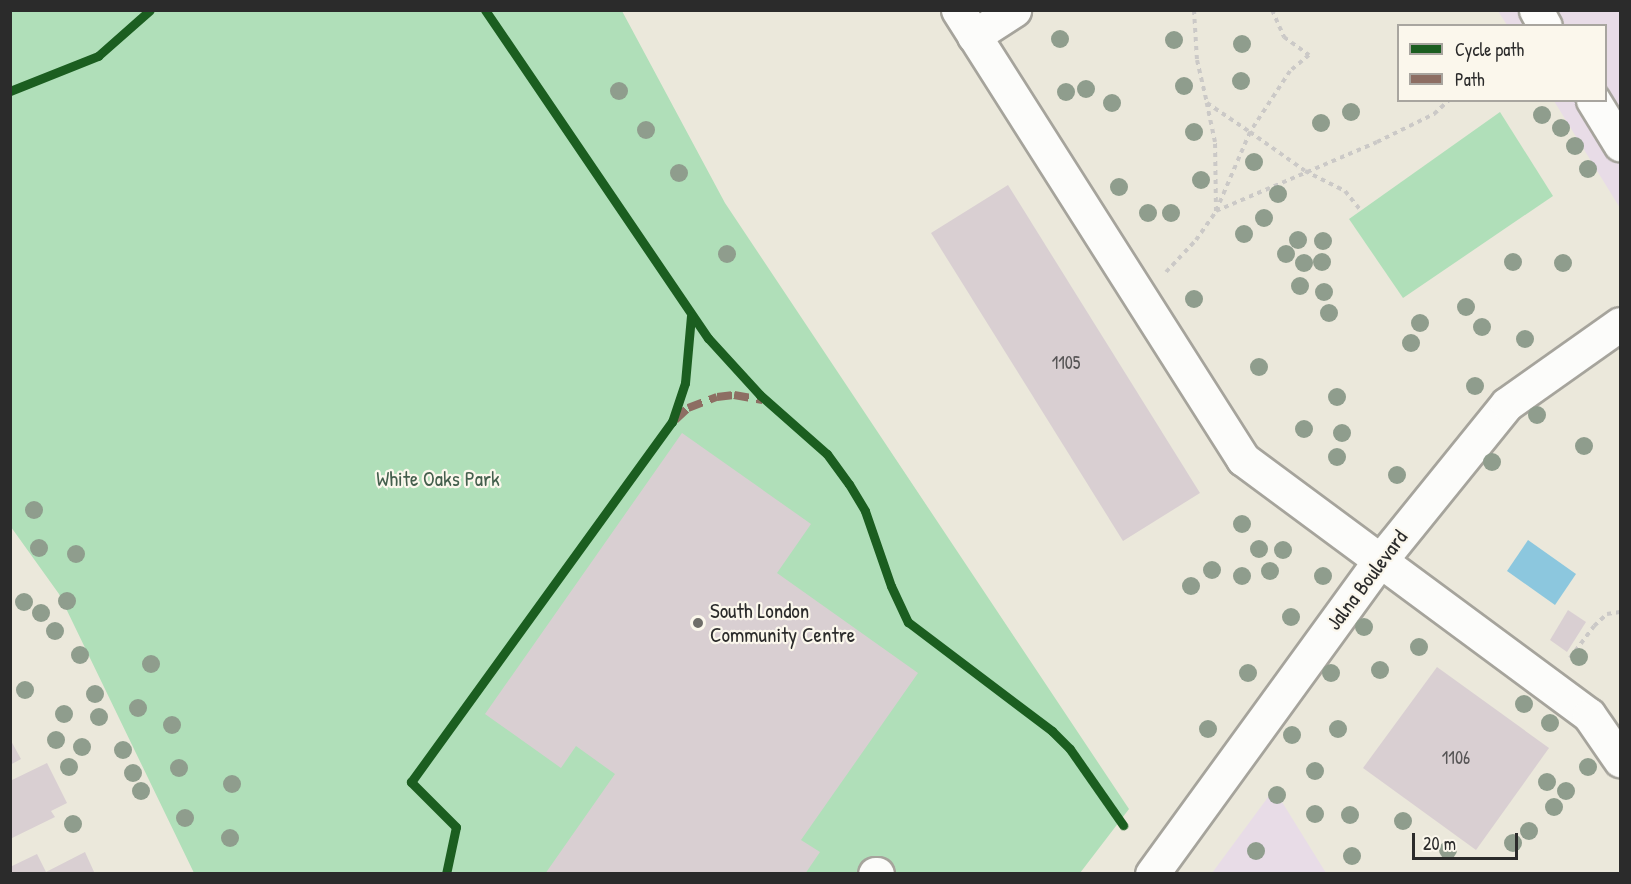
<!DOCTYPE html>
<html>
<head>
<meta charset="utf-8">
<style>
  body { margin:0 }
  #map { position:relative; width:1631px; height:884px; overflow:hidden; background:#ebe8db; font-family:"Patrick Hand",sans-serif }
  div>[style] { position:absolute }
  .built>* { inset:0; background:#e8dce7 }
  .green>* { inset:0; background:#b0dfb9 }
  .water>* { inset:0; background:#8cc7de }
  .building>* { inset:0; background:#d9cfd2 }
  .path>* { height:4px; margin-top:-2px; transform-origin:0; background:repeating-linear-gradient(90deg,#cbc9c7 0 4.5px,transparent 0 9px) }
  .roads { filter:drop-shadow(2px 0 #a6a49c) drop-shadow(-2px 0 #a6a49c) drop-shadow(0 2px #a6a49c) drop-shadow(0 -2px #a6a49c) }
  .minor>* { height:33px; margin:-16.5px; padding:0 16.5px; transform-origin:16.5px; border-radius:16.5px; background:#fcfcfa }
  .quiet>* { height:8px; margin-top:-4px; transform-origin:0; background:repeating-linear-gradient(90deg,#8d6e63 0 15px,transparent 0 23px) }
  .cycleway>* { height:9px; margin:-4.5px; padding:0 4.5px; transform-origin:4.5px; border-radius:4.5px; background:#1b5e20 }
  .trees>* { width:18px; height:18px; margin:-9px; border-radius:50%; background:#8f9d8d }
  .dots>* { width:16px; height:16px; translate:-50% -50%; box-sizing:border-box; border:3px solid #fbf7ec; border-radius:50% }
  span { translate:-50% -50%; white-space:nowrap; text-align:center; line-height:1.15; -webkit-text-stroke:4.5px #fbf7ec; paint-order:stroke }
  .number-label { font-size:18px; color:#565455 }
  .number-label span { -webkit-text-stroke-width:0 }
  .park-label { font-size:21px; color:#445f4d }
  .street-label { font-size:21px; color:#2b2b2b }
  .poi-label { font-size:21px; color:#2b2b2b }
  .left { translate:0 -50%; text-align:left }
  .frame { position:absolute; inset:0; border:12px solid #2b2b2b; pointer-events:none }
  .legend { position:absolute; left:1397px; top:24px; width:210px; height:78px; box-sizing:border-box; background:#fbf7ec; border:2px solid #a8a59f; margin:0; padding:8px 10px; list-style:none; font-size:18px; color:#2b2b2b }
  .legend li { display:flex; align-items:center; gap:12px; height:30px }
  .legend b { width:30px; border:2px solid #a8a59f }
  .scale { position:absolute; left:1412px; top:833px; width:106px; height:27px; box-sizing:border-box; border:3px solid #2b2b2b; border-top:0; padding-left:8px; font-size:18px; line-height:21px; white-space:nowrap; color:#2b2b2b; -webkit-text-stroke:4px #fbf7ec; paint-order:stroke }
</style>
</head>
<body>
<div id="map">
  <div class="built">
    <i style="clip-path:polygon(1498px 11px,1620px 11px,1620px 208px,1554px 101px,1606px 100px,1606px 26px,1507px 25px)"></i>
    <i style="clip-path:polygon(1274px 789px,1326px 873px,1212px 873px)"></i>
  </div>
  <div class="green">
    <i style="clip-path:polygon(10px 11px,622px 11px,725px 203px,1129px 809px,1080px 873px,194px 873px,59px 594px,11px 527px)"></i>
    <i style="clip-path:polygon(1500px 112px,1553px 196px,1403px 298px,1349px 219px)"></i>
  </div>
  <div class="water">
    <i style="clip-path:polygon(1528px 540px,1576px 574px,1555px 605px,1507px 571px)"></i>
  </div>
  <div class="building">
    <i style="clip-path:polygon(1008px 185px,1200px 493px,1123px 541px,931px 233px)"></i>
    <i style="clip-path:polygon(682px 433px,811px 524px,777px 573px,918px 673px,801px 840px,820px 852px,805px 874px,545px 874px,615px 774px,576px 746px,561px 768px,485px 714px)"></i>
    <i style="clip-path:polygon(1568px 610px,1586px 622px,1567px 652px,1550px 640px)"></i>
    <i style="clip-path:polygon(1437px 667px,1549px 748px,1476px 850px,1363px 768px)"></i>
    <i style="clip-path:polygon(10px 739px,21px 759px,10px 765px)"></i>
    <i style="clip-path:polygon(47px 763px,67px 803px,51px 811px,55px 817px,10px 839px,10px 781px)"></i>
    <i style="clip-path:polygon(85px 852px,95px 874px,10px 874px,10px 867px,37px 854px,46px 872px)"></i>
  </div>
  <div class="path">
    <i style="left:1194px;top:10px;width:50px;rotate:86.6deg"></i>
    <i style="left:1197px;top:60px;width:44px;rotate:76.9deg"></i>
    <i style="left:1272px;top:10px;width:30px;rotate:66deg"></i>
    <i style="left:1284px;top:37px;width:31px;rotate:36deg"></i>
    <i style="left:1309px;top:55px;width:25px;rotate:140deg"></i>
    <i style="left:1290px;top:71px;width:73px;rotate:123.3deg"></i>
    <i style="left:1250px;top:132px;width:86px;rotate:113.3deg"></i>
    <i style="left:1216px;top:211px;width:69px;rotate:-90.8deg"></i>
    <i style="left:1215px;top:142px;width:40px;rotate:-102deg"></i>
    <i style="left:1207px;top:103px;width:52px;rotate:34deg"></i>
    <i style="left:1250px;top:132px;width:67px;rotate:35.3deg"></i>
    <i style="left:1305px;top:171px;width:45px;rotate:26.6deg"></i>
    <i style="left:1345px;top:191px;width:26px;rotate:51deg"></i>
    <i style="left:1166px;top:272px;width:44px;rotate:-46.8deg"></i>
    <i style="left:1196px;top:240px;width:35px;rotate:-55deg"></i>
    <i style="left:1216px;top:211px;width:175px;rotate:-23.2deg"></i>
    <i style="left:1377px;top:142px;width:64px;rotate:-26.2deg"></i>
    <i style="left:1434px;top:114px;width:21px;rotate:-43deg"></i>
    <i style="left:1570px;top:658px;width:40px;rotate:-53deg"></i>
    <i style="left:1594px;top:626px;width:18px;rotate:-43deg"></i>
    <i style="left:1607px;top:614px;width:13px;rotate:-9deg"></i>
  </div>
  <div class="roads">
    <div class="minor">
      <i style="left:958px;top:10px;width:532px;rotate:57.59deg"></i>
      <i style="left:1243px;top:459px;width:430px;rotate:36.5deg"></i>
      <i style="left:1589px;top:715px;width:55px;rotate:55.4deg"></i>
      <i style="left:1536px;top:10px;width:18px;rotate:61deg"></i>
      <i style="left:974px;top:36px;width:48px;rotate:-33deg"></i>
      <i style="left:1593px;top:100px;width:52px;rotate:58.5deg"></i>
      <i style="left:875px;top:874px;width:2px"></i>
      <i style="left:1152px;top:874px;width:386px;rotate:-54deg"></i>
      <i style="left:1379px;top:562px;width:203px;rotate:-51deg"></i>
      <i style="left:1507px;top:404px;width:138px;rotate:-35.3deg"></i>
    </div>
  </div>
  <div class="quiet">
    <i style="left:675px;top:420px;width:18px;rotate:-43deg"></i>
    <i style="left:688px;top:408px;width:31px;rotate:-21deg"></i>
    <i style="left:717px;top:397px;width:17px;rotate:-7deg"></i>
    <i style="left:734px;top:395px;width:29px;rotate:10deg"></i>
  </div>
  <div class="cycleway">
    <i style="left:485px;top:10px;width:397px;rotate:55.8deg"></i>
    <i style="left:708px;top:338px;width:77px;rotate:47.6deg"></i>
    <i style="left:760px;top:395px;width:89px;rotate:41.4deg"></i>
    <i style="left:827px;top:454px;width:37px;rotate:54deg"></i>
    <i style="left:849px;top:484px;width:31px;rotate:59deg"></i>
    <i style="left:865px;top:511px;width:79px;rotate:70.9deg"></i>
    <i style="left:891px;top:586px;width:40px;rotate:65deg"></i>
    <i style="left:908px;top:622px;width:181px;rotate:37.1deg"></i>
    <i style="left:1052px;top:731px;width:25px;rotate:45deg"></i>
    <i style="left:1070px;top:749px;width:93px;rotate:55.1deg"></i>
    <i style="left:10px;top:91px;width:95px;rotate:-21.7deg"></i>
    <i style="left:98px;top:56px;width:69px;rotate:-41.5deg"></i>
    <i style="left:446px;top:874px;width:48px;rotate:-78deg"></i>
    <i style="left:456px;top:827px;width:64px;rotate:-135deg"></i>
    <i style="left:411px;top:782px;width:445px;rotate:-54.1deg"></i>
    <i style="left:672px;top:422px;width:41px;rotate:-71.6deg"></i>
    <i style="left:685px;top:383px;width:67px;rotate:-84.9deg"></i>
  </div>
  <div class="trees">
    <i style="left:1060px;top:39px"></i>
    <i style="left:1174px;top:40px"></i>
    <i style="left:1242px;top:44px"></i>
    <i style="left:1241px;top:81px"></i>
    <i style="left:1184px;top:86px"></i>
    <i style="left:1086px;top:89px"></i>
    <i style="left:619px;top:91px"></i>
    <i style="left:1066px;top:92px"></i>
    <i style="left:1112px;top:103px"></i>
    <i style="left:1351px;top:112px"></i>
    <i style="left:1542px;top:115px"></i>
    <i style="left:1321px;top:123px"></i>
    <i style="left:1561px;top:128px"></i>
    <i style="left:646px;top:130px"></i>
    <i style="left:1194px;top:132px"></i>
    <i style="left:1575px;top:146px"></i>
    <i style="left:1254px;top:162px"></i>
    <i style="left:1588px;top:169px"></i>
    <i style="left:679px;top:173px"></i>
    <i style="left:1201px;top:180px"></i>
    <i style="left:1119px;top:187px"></i>
    <i style="left:1278px;top:194px"></i>
    <i style="left:1148px;top:213px"></i>
    <i style="left:1171px;top:213px"></i>
    <i style="left:1264px;top:218px"></i>
    <i style="left:1244px;top:234px"></i>
    <i style="left:1298px;top:240px"></i>
    <i style="left:1323px;top:241px"></i>
    <i style="left:727px;top:254px"></i>
    <i style="left:1286px;top:254px"></i>
    <i style="left:1322px;top:262px"></i>
    <i style="left:1513px;top:262px"></i>
    <i style="left:1304px;top:263px"></i>
    <i style="left:1563px;top:263px"></i>
    <i style="left:1300px;top:286px"></i>
    <i style="left:1324px;top:292px"></i>
    <i style="left:1194px;top:299px"></i>
    <i style="left:1466px;top:307px"></i>
    <i style="left:1329px;top:313px"></i>
    <i style="left:1420px;top:323px"></i>
    <i style="left:1482px;top:327px"></i>
    <i style="left:1525px;top:339px"></i>
    <i style="left:1411px;top:343px"></i>
    <i style="left:1259px;top:367px"></i>
    <i style="left:1475px;top:386px"></i>
    <i style="left:1337px;top:397px"></i>
    <i style="left:1537px;top:415px"></i>
    <i style="left:1304px;top:429px"></i>
    <i style="left:1342px;top:433px"></i>
    <i style="left:1584px;top:446px"></i>
    <i style="left:1337px;top:457px"></i>
    <i style="left:1492px;top:462px"></i>
    <i style="left:1397px;top:475px"></i>
    <i style="left:34px;top:510px"></i>
    <i style="left:1242px;top:524px"></i>
    <i style="left:39px;top:548px"></i>
    <i style="left:1259px;top:549px"></i>
    <i style="left:1283px;top:550px"></i>
    <i style="left:76px;top:554px"></i>
    <i style="left:1212px;top:570px"></i>
    <i style="left:1270px;top:571px"></i>
    <i style="left:1242px;top:576px"></i>
    <i style="left:1323px;top:576px"></i>
    <i style="left:1191px;top:586px"></i>
    <i style="left:67px;top:601px"></i>
    <i style="left:24px;top:602px"></i>
    <i style="left:41px;top:613px"></i>
    <i style="left:1291px;top:617px"></i>
    <i style="left:1364px;top:627px"></i>
    <i style="left:55px;top:631px"></i>
    <i style="left:1419px;top:647px"></i>
    <i style="left:80px;top:655px"></i>
    <i style="left:1579px;top:657px"></i>
    <i style="left:151px;top:664px"></i>
    <i style="left:1380px;top:670px"></i>
    <i style="left:1248px;top:673px"></i>
    <i style="left:1331px;top:673px"></i>
    <i style="left:25px;top:690px"></i>
    <i style="left:95px;top:694px"></i>
    <i style="left:1524px;top:704px"></i>
    <i style="left:138px;top:708px"></i>
    <i style="left:64px;top:714px"></i>
    <i style="left:99px;top:717px"></i>
    <i style="left:1550px;top:723px"></i>
    <i style="left:172px;top:725px"></i>
    <i style="left:1208px;top:729px"></i>
    <i style="left:1338px;top:729px"></i>
    <i style="left:1292px;top:735px"></i>
    <i style="left:56px;top:740px"></i>
    <i style="left:82px;top:747px"></i>
    <i style="left:123px;top:750px"></i>
    <i style="left:69px;top:767px"></i>
    <i style="left:1588px;top:767px"></i>
    <i style="left:179px;top:768px"></i>
    <i style="left:1315px;top:771px"></i>
    <i style="left:133px;top:773px"></i>
    <i style="left:1547px;top:782px"></i>
    <i style="left:232px;top:784px"></i>
    <i style="left:141px;top:791px"></i>
    <i style="left:1566px;top:791px"></i>
    <i style="left:1277px;top:795px"></i>
    <i style="left:1554px;top:807px"></i>
    <i style="left:1315px;top:814px"></i>
    <i style="left:1350px;top:815px"></i>
    <i style="left:185px;top:818px"></i>
    <i style="left:1403px;top:821px"></i>
    <i style="left:73px;top:824px"></i>
    <i style="left:1529px;top:831px"></i>
    <i style="left:230px;top:838px"></i>
    <i style="left:1513px;top:843px"></i>
    <i style="left:1448px;top:850px"></i>
    <i style="left:1256px;top:851px"></i>
    <i style="left:1352px;top:856px"></i>
  </div>
  <div class="dots">
    <i style="left:698px;top:623px;background:#6e6d69"></i>
  </div>
  <div class="number-label">
    <span style="left:1066px;top:363px">1105</span>
    <span style="left:1456px;top:758px">1106</span>
  </div>
  <div class="park-label">
    <span style="left:438px;top:479px">White Oaks Park</span>
  </div>
  <div class="street-label">
    <span style="left:1367px;top:580px;rotate:-53deg">Jalna Boulevard</span>
  </div>
  <div class="poi-label">
    <span class="left" style="left:710px;top:623px">South London<br>Community Centre</span>
  </div>
  <div class="frame"></div>
  <ul class="legend">
  <li><b style="height:8px;background:#1b5e20"></b>Cycle path</li>
  <li><b style="height:8px;background:#8d6e63"></b>Path</li>
  </ul>
  <div class="scale">20 m</div>
</div>
</body>
</html>
